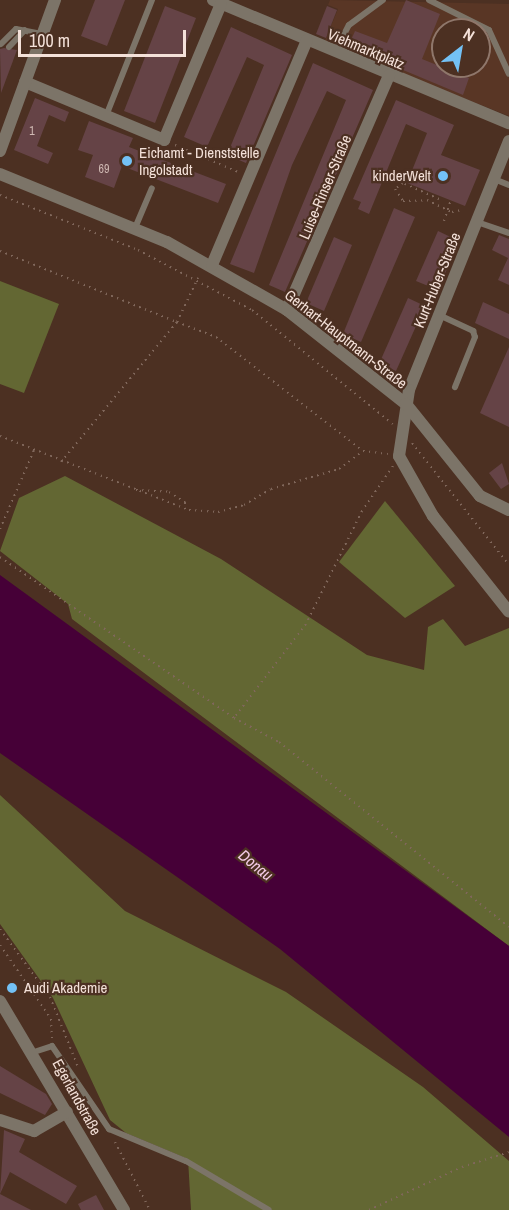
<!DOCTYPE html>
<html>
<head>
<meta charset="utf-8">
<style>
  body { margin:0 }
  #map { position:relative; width:509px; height:1210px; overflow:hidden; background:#4c3022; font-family:"Archivo Narrow",sans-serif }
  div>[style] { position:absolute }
  .built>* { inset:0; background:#593625 }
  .green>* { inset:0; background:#636733 }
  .water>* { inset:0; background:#460037 }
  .building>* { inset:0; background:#654346 }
  .path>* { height:2px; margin-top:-1px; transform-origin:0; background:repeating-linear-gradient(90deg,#80675b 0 1.5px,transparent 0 6px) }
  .lane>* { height:6px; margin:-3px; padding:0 3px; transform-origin:3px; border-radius:3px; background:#7c7468 }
  .street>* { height:12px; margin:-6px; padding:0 6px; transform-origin:6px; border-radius:6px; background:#7c7468 }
  .dots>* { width:16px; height:16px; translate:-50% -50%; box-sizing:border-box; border:3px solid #4c3022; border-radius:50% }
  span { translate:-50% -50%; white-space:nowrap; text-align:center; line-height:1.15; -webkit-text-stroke:4.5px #4c3022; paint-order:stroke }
  .number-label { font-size:12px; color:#d0bab4 }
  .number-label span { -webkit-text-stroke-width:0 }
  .street-label { font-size:15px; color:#f4e1d9 }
  .poi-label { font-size:15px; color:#f4e1d9 }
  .left { translate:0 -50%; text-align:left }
  .right { translate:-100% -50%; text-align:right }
  .water-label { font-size:16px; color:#f3cae5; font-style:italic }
  .north { position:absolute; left:431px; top:18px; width:60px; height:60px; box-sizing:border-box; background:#4c3022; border:2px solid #8f776b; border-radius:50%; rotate:31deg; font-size:16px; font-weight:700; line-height:24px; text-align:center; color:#f4e1d9 }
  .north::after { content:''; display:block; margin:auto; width:21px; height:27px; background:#73c1f5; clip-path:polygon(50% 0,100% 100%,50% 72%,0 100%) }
  .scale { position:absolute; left:18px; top:30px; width:168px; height:27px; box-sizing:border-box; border:3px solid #f4e1d9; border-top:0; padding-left:8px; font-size:18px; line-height:21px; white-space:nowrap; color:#f4e1d9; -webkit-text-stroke:4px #4c3022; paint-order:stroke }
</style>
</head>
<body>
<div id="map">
  <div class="built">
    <i style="clip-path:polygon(evenodd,330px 0,509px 4px,509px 116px,324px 43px,338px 9px,328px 5px,330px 0,443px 30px,479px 30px,479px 66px,443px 66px,443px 30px)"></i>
  </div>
  <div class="green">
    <i style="clip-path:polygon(0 281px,59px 304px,24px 393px,0 384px)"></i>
    <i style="clip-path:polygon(65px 476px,221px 559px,367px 655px,424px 670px,428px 627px,443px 619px,465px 646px,509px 628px,509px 946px,72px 619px,68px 604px,0 551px,19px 498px)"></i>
    <i style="clip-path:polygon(385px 501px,455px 586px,405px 618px,339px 562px)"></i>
    <i style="clip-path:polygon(0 795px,125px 911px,286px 992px,423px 1087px,509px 1161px,509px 1210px,191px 1210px,188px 1159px,126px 1133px,110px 1120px,53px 998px,0 924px)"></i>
  </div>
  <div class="water">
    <i style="clip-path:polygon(0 575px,509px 946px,509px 1137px,280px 949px,0 753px)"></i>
  </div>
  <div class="building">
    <i style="clip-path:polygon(95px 0,125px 0,107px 46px,81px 36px)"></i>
    <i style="clip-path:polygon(406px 0,440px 14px,422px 59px,469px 78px,463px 95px,348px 47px,355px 31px,387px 43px)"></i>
    <i style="clip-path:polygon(165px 6px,196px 18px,155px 123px,124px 111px)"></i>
    <i style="clip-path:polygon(327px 6px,337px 10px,326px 38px,316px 34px)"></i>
    <i style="clip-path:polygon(231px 27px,292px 55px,246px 163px,227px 155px,264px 65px,247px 57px,207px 147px,184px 137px)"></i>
    <i style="clip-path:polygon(4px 48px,17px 50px,1px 93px,0 49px)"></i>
    <i style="clip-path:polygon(313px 63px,373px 90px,285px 292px,269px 285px,346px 100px,327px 91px,292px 165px,254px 273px,230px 264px)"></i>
    <i style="clip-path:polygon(35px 98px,69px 112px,65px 122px,49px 115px,37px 146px,53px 153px,48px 164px,14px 150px)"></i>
    <i style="clip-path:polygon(396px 100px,454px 125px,441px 155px,480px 170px,465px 206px,407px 183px,427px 133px,406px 124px,369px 214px,358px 209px,361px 202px,353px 199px)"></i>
    <i style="clip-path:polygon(89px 121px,133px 138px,129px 147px,226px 184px,218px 203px,122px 166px,114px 188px,85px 177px,93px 155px,78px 150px)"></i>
    <i style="clip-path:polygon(394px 208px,415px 217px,361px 342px,343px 334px)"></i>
    <i style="clip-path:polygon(438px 231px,459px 241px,438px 290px,416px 281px)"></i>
    <i style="clip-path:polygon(499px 235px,509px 239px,509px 285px,498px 280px,508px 258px,492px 250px)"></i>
    <i style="clip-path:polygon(334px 237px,352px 245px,324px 311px,306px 303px)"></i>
    <i style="clip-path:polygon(408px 298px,425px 306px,396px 371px,379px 364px)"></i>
    <i style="clip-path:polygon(483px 302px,509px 314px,509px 339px,475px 323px)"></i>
    <i style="clip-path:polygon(509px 347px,509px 427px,480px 413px)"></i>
    <i style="clip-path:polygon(502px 463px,509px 484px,501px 489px,489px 473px)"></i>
    <i style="clip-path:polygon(0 1066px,46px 1094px,52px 1104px,45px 1115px,0 1093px)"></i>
    <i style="clip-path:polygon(4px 1130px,25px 1139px,19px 1152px,77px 1186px,66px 1204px,10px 1172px,0 1194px)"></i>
    <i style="clip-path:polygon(0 1194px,31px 1210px,0 1210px)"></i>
    <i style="clip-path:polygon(96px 1195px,104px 1210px,81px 1210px,78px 1204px)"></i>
  </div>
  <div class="path">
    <i style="left:175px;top:145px;width:69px;rotate:23.2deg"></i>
    <i style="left:0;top:195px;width:149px;rotate:21.7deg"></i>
    <i style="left:138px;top:250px;width:129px;rotate:27.8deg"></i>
    <i style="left:252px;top:310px;width:181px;rotate:39deg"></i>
    <i style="left:439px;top:199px;width:39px;rotate:-156deg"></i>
    <i style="left:403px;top:183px;width:10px;rotate:143deg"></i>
    <i style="left:395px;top:189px;width:14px;rotate:56deg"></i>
    <i style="left:403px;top:201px;width:24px;rotate:-2deg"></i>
    <i style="left:427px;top:200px;width:28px;rotate:26deg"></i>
    <i style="left:452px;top:212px;width:9px;rotate:-13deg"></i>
    <i style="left:444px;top:221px;width:22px;rotate:-72deg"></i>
    <i style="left:0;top:251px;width:191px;rotate:21.9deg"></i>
    <i style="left:177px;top:322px;width:49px;rotate:-64.5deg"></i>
    <i style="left:0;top:436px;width:203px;rotate:21.4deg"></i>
    <i style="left:189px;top:510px;width:29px;rotate:4deg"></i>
    <i style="left:218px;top:512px;width:27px;rotate:-15deg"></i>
    <i style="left:244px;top:505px;width:31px;rotate:-31deg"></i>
    <i style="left:271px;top:489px;width:71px;rotate:-16.4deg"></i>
    <i style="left:339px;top:469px;width:30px;rotate:-37deg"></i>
    <i style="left:363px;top:451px;width:25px;rotate:7deg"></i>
    <i style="left:412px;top:443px;width:156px;rotate:51.5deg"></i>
    <i style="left:61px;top:462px;width:182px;rotate:-50.4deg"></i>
    <i style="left:177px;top:322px;width:42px;rotate:21deg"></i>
    <i style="left:216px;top:337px;width:186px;rotate:37.8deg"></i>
    <i style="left:393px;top:466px;width:55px;rotate:124.6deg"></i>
    <i style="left:362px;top:511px;width:126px;rotate:116.4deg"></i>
    <i style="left:306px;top:624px;width:118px;rotate:127.5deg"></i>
    <i style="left:234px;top:718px;width:51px;rotate:28.1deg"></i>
    <i style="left:279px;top:742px;width:295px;rotate:38.8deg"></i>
    <i style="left:136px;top:490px;width:33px;rotate:3deg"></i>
    <i style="left:169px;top:492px;width:19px;rotate:32deg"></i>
    <i style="left:185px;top:502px;width:7px;rotate:90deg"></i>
    <i style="left:0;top:529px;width:86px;rotate:-66.7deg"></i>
    <i style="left:0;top:557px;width:284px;rotate:34.5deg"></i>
    <i style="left:0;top:929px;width:84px;rotate:53.7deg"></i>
    <i style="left:50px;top:997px;width:75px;rotate:68.2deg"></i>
    <i style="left:0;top:945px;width:90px;rotate:55.4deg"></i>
    <i style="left:51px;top:1019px;width:19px;rotate:87deg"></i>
    <i style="left:115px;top:1142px;width:76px;rotate:62.8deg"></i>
    <i style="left:369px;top:1210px;width:102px;rotate:-24.8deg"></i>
    <i style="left:462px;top:1167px;width:49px;rotate:-17.7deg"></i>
  </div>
  <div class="lane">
    <i style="left:429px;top:0;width:67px;rotate:26.6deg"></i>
    <i style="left:489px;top:30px;width:48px;rotate:65.6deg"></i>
    <i style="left:1px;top:44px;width:21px;rotate:-45deg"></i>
    <i style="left:16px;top:29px;width:26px;rotate:11deg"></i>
    <i style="left:9px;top:47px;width:23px;rotate:-47deg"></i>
    <i style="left:335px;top:52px;width:30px;rotate:-63deg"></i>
    <i style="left:349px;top:25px;width:42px;rotate:-36.3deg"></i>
    <i style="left:106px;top:116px;width:125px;rotate:-68.4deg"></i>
    <i style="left:494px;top:179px;width:16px;rotate:22deg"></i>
    <i style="left:477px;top:222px;width:34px;rotate:19deg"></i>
    <i style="left:135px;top:228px;width:43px;rotate:-67deg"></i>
    <i style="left:439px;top:315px;width:38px;rotate:25deg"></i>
    <i style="left:473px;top:331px;width:6px;rotate:72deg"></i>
    <i style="left:475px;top:337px;width:54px;rotate:111.8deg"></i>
    <i style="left:34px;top:1052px;width:19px;rotate:-18deg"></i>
    <i style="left:52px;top:1046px;width:101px;rotate:55.5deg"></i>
    <i style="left:109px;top:1129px;width:83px;rotate:22.6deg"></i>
    <i style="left:186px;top:1161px;width:96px;rotate:30.6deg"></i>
  </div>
  <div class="street">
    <i style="left:213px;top:0;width:321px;rotate:22.6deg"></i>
    <i style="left:25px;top:82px;width:151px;rotate:22.6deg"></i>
    <i style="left:164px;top:140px;width:147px;rotate:-67.3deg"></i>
    <i style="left:509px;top:141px;width:268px;rotate:111.9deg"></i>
    <i style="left:409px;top:390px;width:67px;rotate:98.6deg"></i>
    <i style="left:399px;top:456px;width:69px;rotate:60.5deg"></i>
    <i style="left:433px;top:516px;width:122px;rotate:51.6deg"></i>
    <i style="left:0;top:151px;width:161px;rotate:-70deg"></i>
    <i style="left:0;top:174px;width:180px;rotate:22.2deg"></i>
    <i style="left:167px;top:242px;width:138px;rotate:29.5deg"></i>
    <i style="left:287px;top:310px;width:152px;rotate:38.3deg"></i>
    <i style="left:406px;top:404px;width:118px;rotate:51.2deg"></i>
    <i style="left:480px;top:496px;width:32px;rotate:26deg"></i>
    <i style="left:212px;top:265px;width:244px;rotate:-67.1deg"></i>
    <i style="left:287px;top:310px;width:256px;rotate:-66.5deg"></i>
    <i style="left:0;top:1001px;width:243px;rotate:59.3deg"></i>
    <i style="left:0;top:1120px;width:36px;rotate:18deg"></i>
    <i style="left:34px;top:1131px;width:38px;rotate:-30deg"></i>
  </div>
  <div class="dots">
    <i style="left:127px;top:161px;background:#73c1f5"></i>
    <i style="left:443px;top:176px;background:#73c1f5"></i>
    <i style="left:12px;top:988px;background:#73c1f5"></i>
  </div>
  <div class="number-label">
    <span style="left:32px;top:132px">1</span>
    <span style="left:104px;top:170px">69</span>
  </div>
  <div class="street-label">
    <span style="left:366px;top:49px;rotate:23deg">Viehmarktplatz</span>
    <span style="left:325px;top:187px;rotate:-67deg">Luise-Rinser-Straße</span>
    <span style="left:437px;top:280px;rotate:-68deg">Kurt-Huber-Straße</span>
    <span style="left:346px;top:339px;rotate:38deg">Gerhart-Hauptmann-Straße</span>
    <span style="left:77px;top:1097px;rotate:61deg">Egerlandstraße</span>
  </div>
  <div class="poi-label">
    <span class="left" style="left:139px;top:161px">Eichamt - Dienststelle<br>Ingolstadt</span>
    <span class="right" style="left:431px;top:176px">kinderWelt</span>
    <span class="left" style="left:24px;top:988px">Audi Akademie</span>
  </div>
  <div class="water-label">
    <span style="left:256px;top:865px;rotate:39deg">Donau</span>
  </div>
  <div class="north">N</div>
  <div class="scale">100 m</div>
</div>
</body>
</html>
